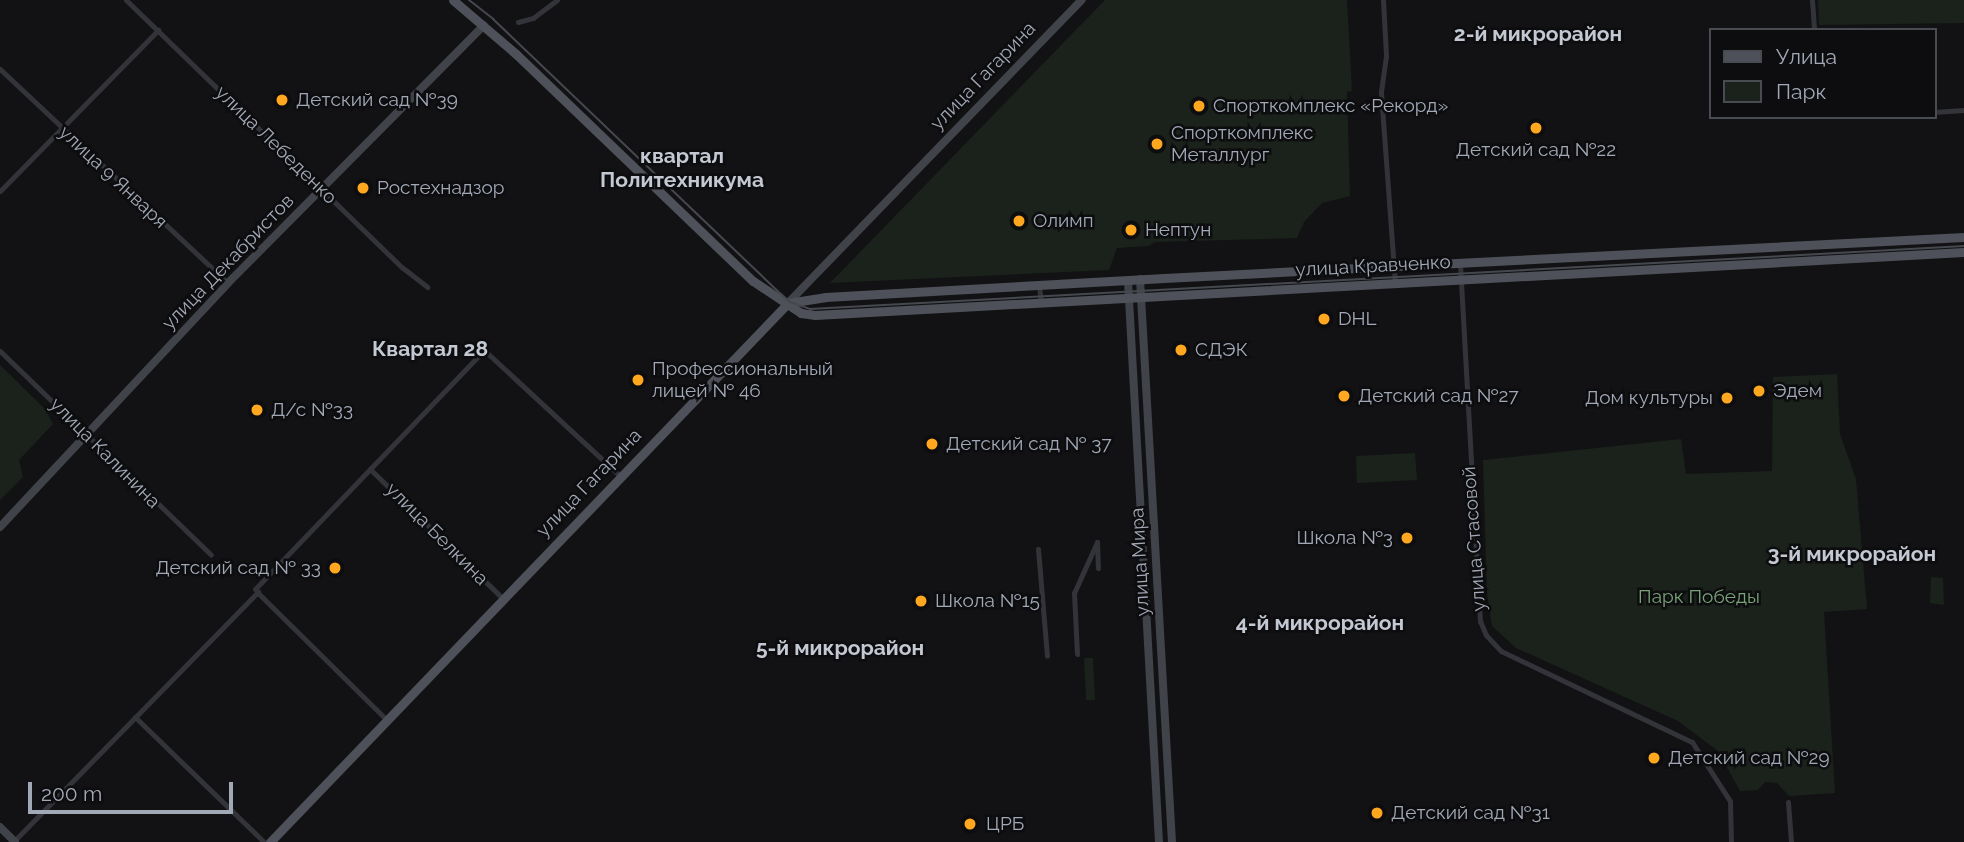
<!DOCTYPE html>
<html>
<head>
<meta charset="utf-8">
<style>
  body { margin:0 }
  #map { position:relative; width:1964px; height:842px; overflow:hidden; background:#121214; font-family:Raleway,sans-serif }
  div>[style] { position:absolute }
  .green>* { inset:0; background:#1a221b }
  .street>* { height:5px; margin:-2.5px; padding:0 2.5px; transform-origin:2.5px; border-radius:2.5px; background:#333439 }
  .secondary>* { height:8px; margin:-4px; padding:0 4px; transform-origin:4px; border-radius:4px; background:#41434a }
  .primary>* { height:9px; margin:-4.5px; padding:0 4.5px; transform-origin:4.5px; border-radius:4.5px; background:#4e5159 }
  .tram>* { height:2px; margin:-1px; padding:0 1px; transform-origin:1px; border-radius:1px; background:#46484f }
  .dots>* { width:19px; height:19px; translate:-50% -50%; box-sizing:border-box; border:4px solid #0d0d0f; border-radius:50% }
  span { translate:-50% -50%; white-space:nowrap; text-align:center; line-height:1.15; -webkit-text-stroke:5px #0d0d0f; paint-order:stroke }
  .street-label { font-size:19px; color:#a2a9b6 }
  .poi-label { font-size:19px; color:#a2a9b6 }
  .left { translate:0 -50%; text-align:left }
  .right { translate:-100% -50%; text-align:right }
  .park-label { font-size:19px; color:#77a377 }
  .neighbourhood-label { font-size:21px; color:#c3c8d2; font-weight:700 }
  .legend { position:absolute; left:1709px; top:28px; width:228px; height:91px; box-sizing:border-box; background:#0d0d0f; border:2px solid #494b52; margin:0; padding:9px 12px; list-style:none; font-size:21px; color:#a2a9b6 }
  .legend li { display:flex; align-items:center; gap:14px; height:35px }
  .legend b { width:35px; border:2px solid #494b52 }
  .scale { position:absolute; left:28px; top:782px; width:205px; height:32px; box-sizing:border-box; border:4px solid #a2a9b6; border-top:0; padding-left:9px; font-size:21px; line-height:24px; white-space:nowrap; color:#a2a9b6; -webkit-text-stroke:5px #0d0d0f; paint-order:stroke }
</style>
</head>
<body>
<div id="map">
  <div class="green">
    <i style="clip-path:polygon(1105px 0,1347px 0,1352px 91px,1347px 92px,1350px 196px,1322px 203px,1304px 222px,1297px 238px,1155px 242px,1148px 246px,1117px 248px,1109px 270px,830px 283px)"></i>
    <i style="clip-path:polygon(1818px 0,1964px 0,1964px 23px,1819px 25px)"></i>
    <i style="clip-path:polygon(0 365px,45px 409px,53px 424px,19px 460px,23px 477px,0 500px)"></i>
    <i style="clip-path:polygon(1837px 374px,1840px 434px,1856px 479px,1867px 609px,1824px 612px,1835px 793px,1789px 796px,1777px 783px,1765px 782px,1758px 790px,1740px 791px,1718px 751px,1678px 721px,1516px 648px,1492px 626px,1487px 594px,1483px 460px,1681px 439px,1686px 474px,1772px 471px,1773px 377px)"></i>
    <i style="clip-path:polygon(1415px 453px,1417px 480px,1357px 483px,1356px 456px)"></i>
    <i style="clip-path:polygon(1931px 577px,1943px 578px,1944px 605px,1930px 603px)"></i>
    <i style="clip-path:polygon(1084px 658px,1093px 658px,1095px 700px,1086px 700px)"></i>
  </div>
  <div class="street">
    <i style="left:126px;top:0;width:385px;rotate:44.1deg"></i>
    <i style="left:403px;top:268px;width:31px;rotate:38deg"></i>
    <i style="left:1383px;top:0;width:56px;rotate:86.9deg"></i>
    <i style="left:1386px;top:56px;width:37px;rotate:98deg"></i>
    <i style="left:1381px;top:93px;width:191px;rotate:85.8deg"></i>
    <i style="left:1812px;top:0;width:30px;rotate:86deg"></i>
    <i style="left:518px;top:22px;width:16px;rotate:-15deg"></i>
    <i style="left:533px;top:18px;width:30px;rotate:-37deg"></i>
    <i style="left:0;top:69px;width:313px;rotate:43.2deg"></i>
    <i style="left:1934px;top:112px;width:30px;rotate:-4deg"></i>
    <i style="left:0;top:191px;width:226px;rotate:-45.5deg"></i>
    <i style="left:1460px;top:264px;width:358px;rotate:86.8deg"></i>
    <i style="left:1480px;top:621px;width:15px;rotate:67deg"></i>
    <i style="left:1486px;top:635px;width:22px;rotate:47deg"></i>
    <i style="left:1501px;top:651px;width:212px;rotate:25.5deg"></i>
    <i style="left:1692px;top:742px;width:70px;rotate:57.2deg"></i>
    <i style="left:1730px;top:801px;width:41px;rotate:88.6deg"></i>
    <i style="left:1039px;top:286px;width:16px;rotate:83deg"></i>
    <i style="left:0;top:351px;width:293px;rotate:44deg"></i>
    <i style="left:370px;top:469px;width:186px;rotate:44.3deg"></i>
    <i style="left:1038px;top:549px;width:107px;rotate:85.2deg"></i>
    <i style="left:255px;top:589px;width:331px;rotate:-46.2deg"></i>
    <i style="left:484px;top:350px;width:185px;rotate:42.8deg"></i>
    <i style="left:257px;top:592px;width:182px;rotate:44.6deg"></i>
    <i style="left:1077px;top:654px;width:61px;rotate:-92.8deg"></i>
    <i style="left:1074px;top:593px;width:56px;rotate:-65.7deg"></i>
    <i style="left:1097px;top:542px;width:26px;rotate:88deg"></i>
    <i style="left:135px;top:717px;width:180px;rotate:44.1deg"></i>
    <i style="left:1788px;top:802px;width:40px;rotate:85.7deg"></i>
    <i style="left:14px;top:841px;width:349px;rotate:-45.6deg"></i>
  </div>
  <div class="secondary">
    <i style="left:1140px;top:279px;width:564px;rotate:86.75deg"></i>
    <i style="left:1128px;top:281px;width:562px;rotate:86.84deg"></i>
    <i style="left:788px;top:303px;width:422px;rotate:-45.9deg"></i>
    <i style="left:0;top:527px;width:334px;rotate:-46.9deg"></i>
    <i style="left:228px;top:283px;width:363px;rotate:-45.2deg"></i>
    <i style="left:0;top:827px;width:21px;rotate:45deg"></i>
  </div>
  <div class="primary">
    <i style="left:453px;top:0;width:83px;rotate:40.6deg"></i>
    <i style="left:516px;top:54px;width:328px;rotate:43.8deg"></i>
    <i style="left:753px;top:281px;width:58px;rotate:33.7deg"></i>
    <i style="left:801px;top:313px;width:14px;rotate:8deg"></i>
    <i style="left:815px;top:315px;width:163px;rotate:-3.2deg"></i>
    <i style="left:978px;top:306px;width:987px;rotate:-3.13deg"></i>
    <i style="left:788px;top:303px;width:37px;rotate:-9deg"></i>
    <i style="left:825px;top:297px;width:340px;rotate:-3.2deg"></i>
    <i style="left:1164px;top:278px;width:801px;rotate:-2.93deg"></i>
    <i style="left:270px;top:842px;width:748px;rotate:-46.14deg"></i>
  </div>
  <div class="tram">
    <i style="left:469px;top:0;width:31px;rotate:38deg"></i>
    <i style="left:493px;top:19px;width:398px;rotate:43.7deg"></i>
    <i style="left:781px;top:294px;width:12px;rotate:42deg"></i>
    <i style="left:790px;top:302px;width:21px;rotate:19deg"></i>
    <i style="left:810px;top:309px;width:1156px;rotate:-3.12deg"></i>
  </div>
  <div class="dots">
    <i style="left:282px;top:100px;background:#ffa81f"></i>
    <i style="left:1199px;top:106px;background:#ffa81f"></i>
    <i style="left:1536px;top:128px;background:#ffa81f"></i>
    <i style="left:1157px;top:144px;background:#ffa81f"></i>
    <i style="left:363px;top:188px;background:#ffa81f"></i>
    <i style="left:1019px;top:221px;background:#ffa81f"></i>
    <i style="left:1131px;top:230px;background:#ffa81f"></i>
    <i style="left:1324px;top:319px;background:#ffa81f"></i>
    <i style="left:1181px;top:350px;background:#ffa81f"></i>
    <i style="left:638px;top:380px;background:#ffa81f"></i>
    <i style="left:1759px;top:391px;background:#ffa81f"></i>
    <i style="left:1344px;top:396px;background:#ffa81f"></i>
    <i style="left:1727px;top:398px;background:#ffa81f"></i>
    <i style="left:257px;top:410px;background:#ffa81f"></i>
    <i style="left:932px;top:444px;background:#ffa81f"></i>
    <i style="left:1407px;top:538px;background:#ffa81f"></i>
    <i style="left:335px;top:568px;background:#ffa81f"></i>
    <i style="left:921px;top:601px;background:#ffa81f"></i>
    <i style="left:1654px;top:758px;background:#ffa81f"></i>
    <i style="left:1377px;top:813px;background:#ffa81f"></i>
    <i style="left:970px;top:824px;background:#ffa81f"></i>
  </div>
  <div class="street-label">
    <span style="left:983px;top:76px;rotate:-46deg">улица Гагарина</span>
    <span style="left:276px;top:145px;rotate:44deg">улица Лебеденко</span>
    <span style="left:113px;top:177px;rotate:43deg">улица 9 Января</span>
    <span style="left:228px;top:262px;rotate:-46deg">улица Декабристов</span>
    <span style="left:1373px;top:266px;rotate:-3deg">улица Кравченко</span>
    <span style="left:105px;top:453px;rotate:45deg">улица Калинина</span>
    <span style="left:589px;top:483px;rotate:-46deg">улица Гагарина</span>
    <span style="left:437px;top:534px;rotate:45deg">улица Белкина</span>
    <span style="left:1474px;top:539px;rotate:-94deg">улица Стасовой</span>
    <span style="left:1140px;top:562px;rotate:-93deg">улица Мира</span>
  </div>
  <div class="poi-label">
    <span class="left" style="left:296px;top:100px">Детский сад №39</span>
    <span class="left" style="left:1213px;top:106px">Спорткомплекс «Рекорд»</span>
    <span class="left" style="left:1171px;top:144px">Спорткомплекс<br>Металлург</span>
    <span style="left:1536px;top:150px">Детский сад №22</span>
    <span class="left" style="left:377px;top:188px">Ростехнадзор</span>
    <span class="left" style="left:1033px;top:221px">Олимп</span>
    <span class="left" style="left:1145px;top:230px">Нептун</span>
    <span class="left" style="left:1338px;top:319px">DHL</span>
    <span class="left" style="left:1195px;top:350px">СДЭК</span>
    <span class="left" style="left:652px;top:380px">Профессиональный<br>лицей № 46</span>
    <span class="left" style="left:1773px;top:391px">Эдем</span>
    <span class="left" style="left:1358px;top:396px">Детский сад №27</span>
    <span class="right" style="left:1713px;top:398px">Дом культуры</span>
    <span class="left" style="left:271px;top:410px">Д/с №33</span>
    <span class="left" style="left:946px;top:444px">Детский сад № 37</span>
    <span class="right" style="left:1393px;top:538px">Школа №3</span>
    <span class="right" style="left:321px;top:568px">Детский сад № 33</span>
    <span class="left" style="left:935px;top:601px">Школа №15</span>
    <span class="left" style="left:1668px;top:758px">Детский сад №29</span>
    <span class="left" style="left:1391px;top:813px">Детский сад №31</span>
    <span class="left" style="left:986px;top:824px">ЦРБ</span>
  </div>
  <div class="park-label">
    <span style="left:1699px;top:597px">Парк Победы</span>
  </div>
  <div class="neighbourhood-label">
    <span style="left:1538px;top:34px">2-й микрорайон</span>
    <span style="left:682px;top:168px">квартал<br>Политехникума</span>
    <span style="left:430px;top:349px">Квартал 28</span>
    <span style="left:1852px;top:554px">3-й микрорайон</span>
    <span style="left:1320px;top:623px">4-й микрорайон</span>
    <span style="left:840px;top:648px">5-й микрорайон</span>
  </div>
  <ul class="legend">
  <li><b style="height:9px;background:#4e5159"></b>Улица</li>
  <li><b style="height:19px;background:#1a221b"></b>Парк</li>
  </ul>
  <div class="scale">200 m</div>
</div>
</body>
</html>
